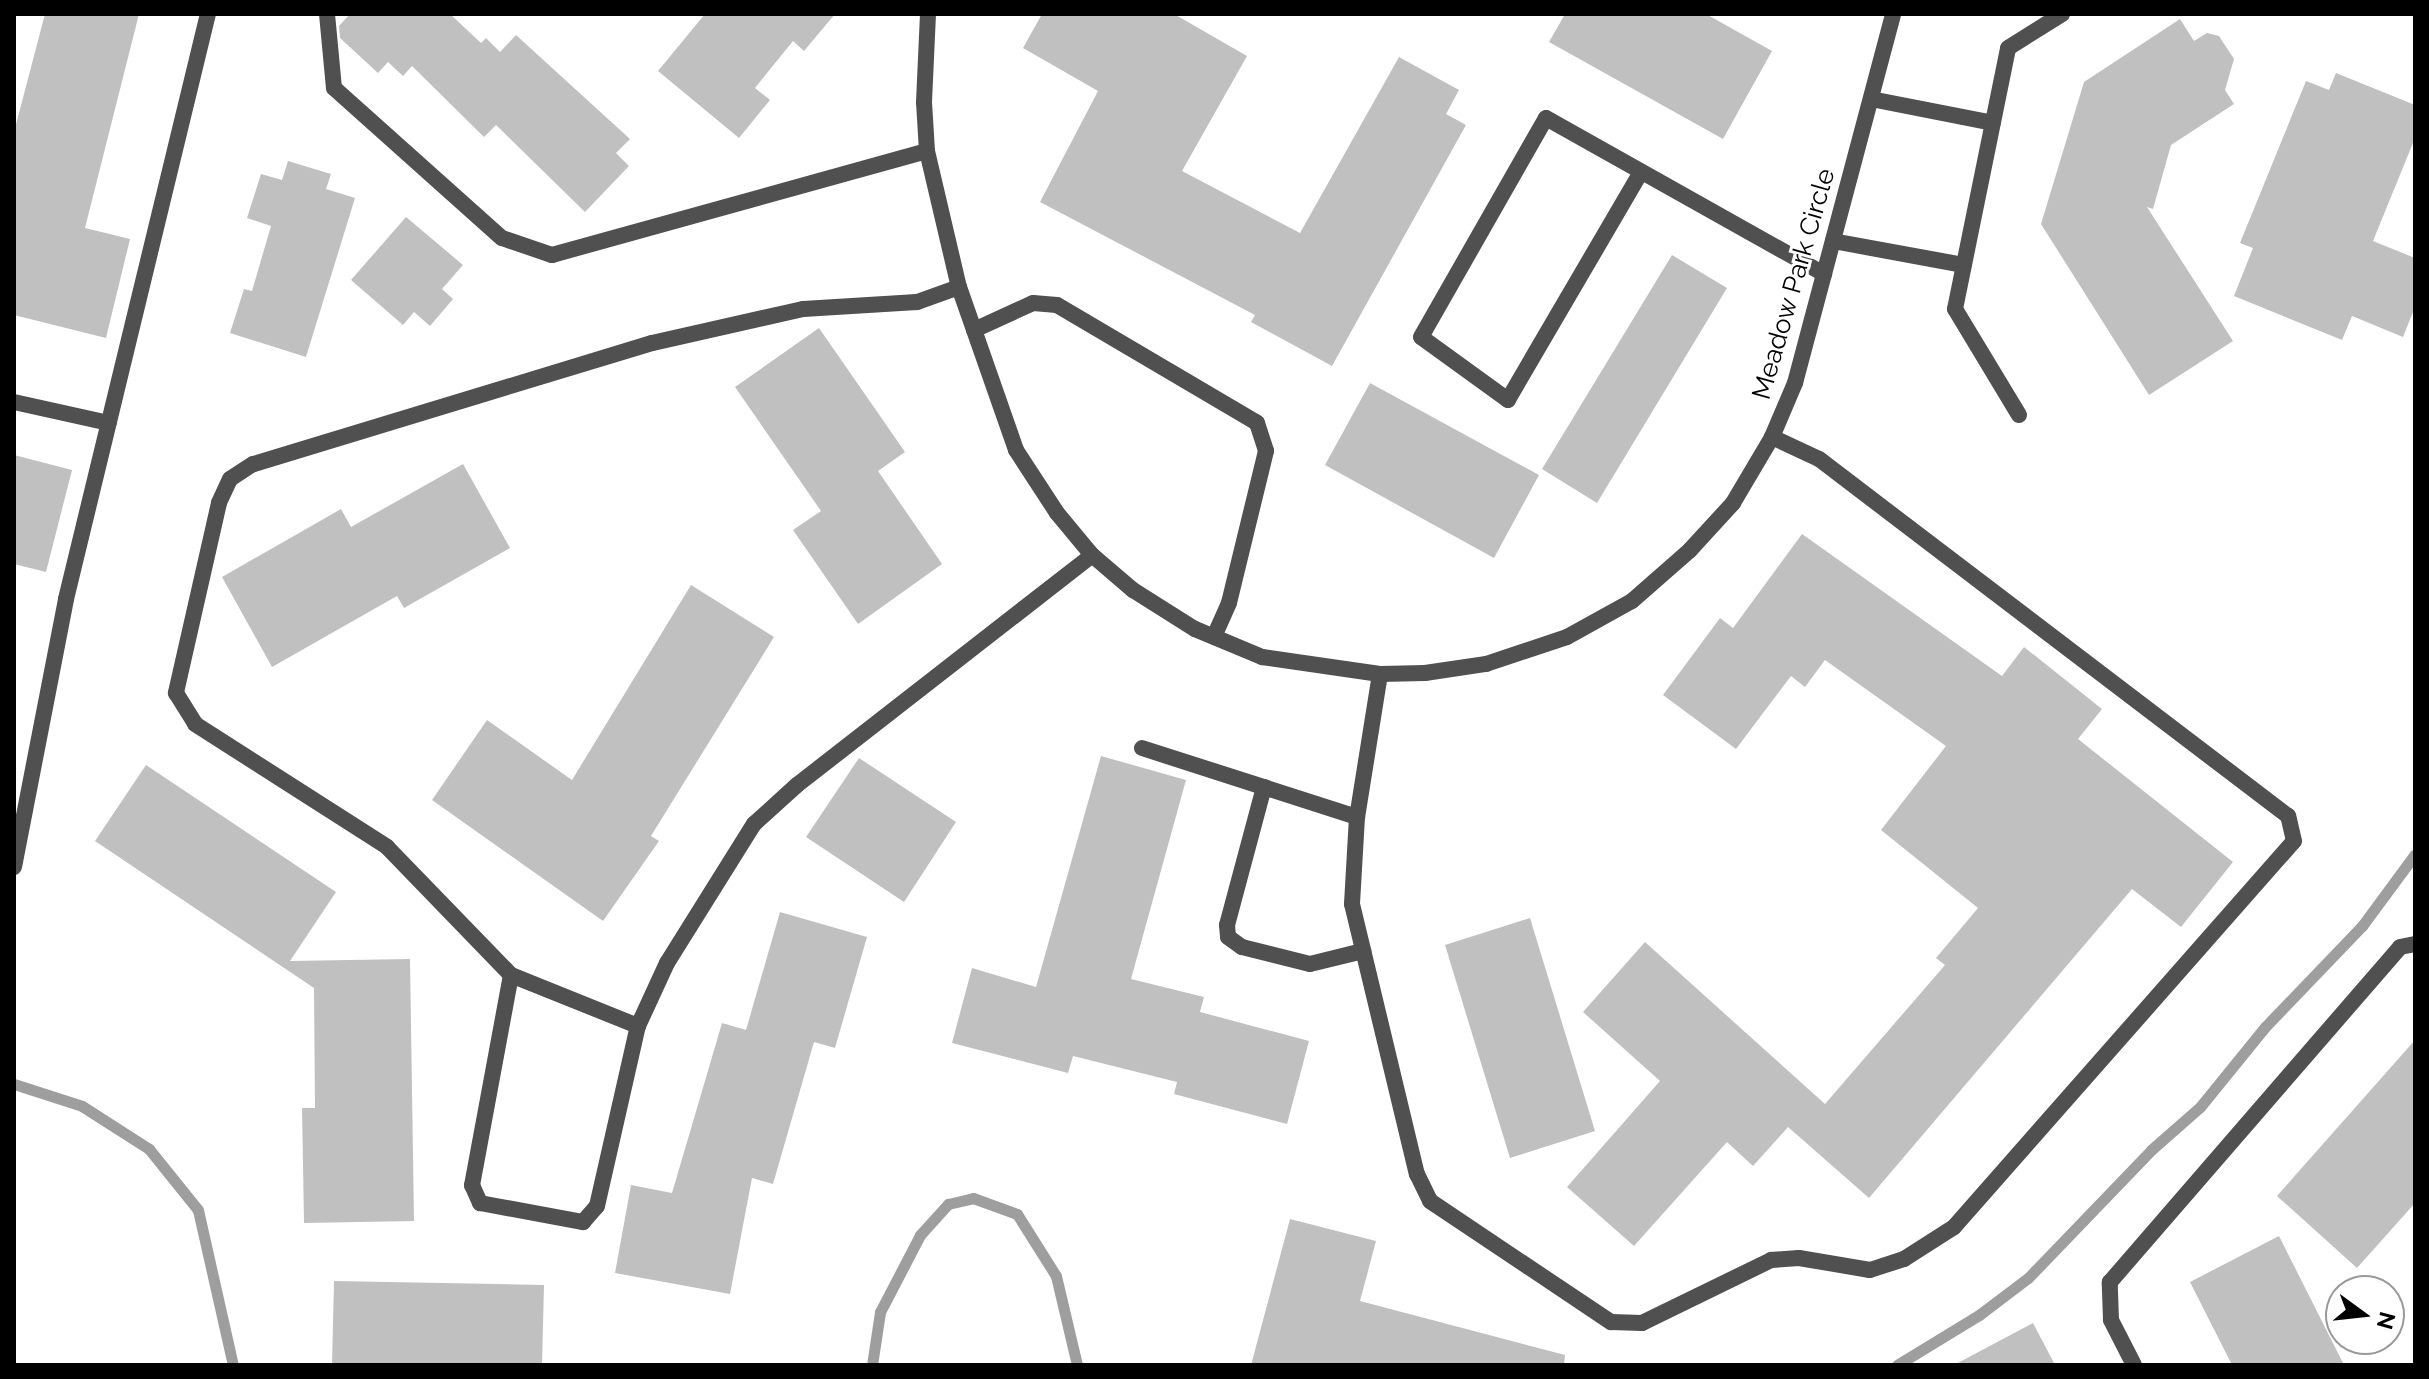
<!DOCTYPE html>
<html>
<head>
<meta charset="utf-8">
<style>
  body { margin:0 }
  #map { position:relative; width:2429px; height:1379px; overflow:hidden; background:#fff; font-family:Raleway,sans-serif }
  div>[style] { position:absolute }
  .stream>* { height:11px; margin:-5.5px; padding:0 5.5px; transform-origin:5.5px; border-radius:5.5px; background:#9e9e9e }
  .building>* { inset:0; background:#c0c0c0 }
  .lane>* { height:16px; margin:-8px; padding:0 8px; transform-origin:8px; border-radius:8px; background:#505050 }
  .street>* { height:16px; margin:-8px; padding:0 8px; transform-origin:8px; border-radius:8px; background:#505050 }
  span { translate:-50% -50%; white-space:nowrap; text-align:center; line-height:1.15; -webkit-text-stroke:6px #fff; paint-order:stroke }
  .street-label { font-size:26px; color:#000 }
  .frame { position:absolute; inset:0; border:16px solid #000; pointer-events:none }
  .north { position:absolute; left:2325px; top:1275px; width:80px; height:80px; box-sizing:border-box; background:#fff; border:2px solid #999; border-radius:50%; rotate:105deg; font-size:22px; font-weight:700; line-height:32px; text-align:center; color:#000 }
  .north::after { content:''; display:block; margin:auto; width:28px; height:36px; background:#000; clip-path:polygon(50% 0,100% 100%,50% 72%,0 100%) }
</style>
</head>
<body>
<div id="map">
  <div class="stream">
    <i style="left:14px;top:1084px;width:71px;rotate:17.9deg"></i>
    <i style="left:82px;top:1106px;width:80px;rotate:32.7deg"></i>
    <i style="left:149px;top:1149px;width:78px;rotate:51.2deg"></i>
    <i style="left:198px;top:1210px;width:159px;rotate:77.3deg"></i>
    <i style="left:872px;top:1365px;width:54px;rotate:-81.4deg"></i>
    <i style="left:880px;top:1312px;width:87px;rotate:-62.5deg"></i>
    <i style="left:920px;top:1235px;width:42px;rotate:-47.9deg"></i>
    <i style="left:948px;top:1204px;width:26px;rotate:-13deg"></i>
    <i style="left:973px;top:1198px;width:47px;rotate:20deg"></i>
    <i style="left:1017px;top:1214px;width:73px;rotate:57.8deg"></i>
    <i style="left:1056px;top:1276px;width:91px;rotate:76.7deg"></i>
    <i style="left:1897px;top:1365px;width:96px;rotate:-31.4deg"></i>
    <i style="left:1979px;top:1315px;width:61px;rotate:-37.1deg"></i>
    <i style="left:2028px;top:1278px;width:178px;rotate:-46.1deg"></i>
    <i style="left:2151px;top:1150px;width:65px;rotate:-41.3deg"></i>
    <i style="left:2200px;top:1107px;width:103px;rotate:-50.9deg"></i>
    <i style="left:2265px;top:1027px;width:140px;rotate:-46.2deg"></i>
    <i style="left:2362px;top:926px;width:89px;rotate:-53.6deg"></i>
  </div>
  <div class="building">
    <i style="clip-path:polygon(45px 14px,139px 14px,85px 228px,130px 239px,106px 338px,14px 315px,14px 132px)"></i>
    <i style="clip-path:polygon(350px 14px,450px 14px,481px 43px,486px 38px,500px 52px,516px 35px,630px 139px,616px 153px,629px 166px,585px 212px,496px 125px,484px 137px,412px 66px,403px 76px,388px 62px,378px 73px,340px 38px,339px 26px)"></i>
    <i style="clip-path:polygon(705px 14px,835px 14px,804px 51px,793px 41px,755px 88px,770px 100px,739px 138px,658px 71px)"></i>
    <i style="clip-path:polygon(1042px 14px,1174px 14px,1247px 56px,1182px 171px,1300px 233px,1399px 57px,1459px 90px,1446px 114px,1466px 125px,1332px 366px,1251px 322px,1255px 315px,1040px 202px,1098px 91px,1023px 48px)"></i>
    <i style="clip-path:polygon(1565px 14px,1706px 14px,1772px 51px,1723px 139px,1549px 42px)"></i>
    <i style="clip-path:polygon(2180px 19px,2194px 41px,2207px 33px,2219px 36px,2234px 59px,2225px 90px,2234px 104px,2171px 145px,2153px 209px,2147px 207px,2233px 341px,2149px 395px,2041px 224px,2084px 82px)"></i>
    <i style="clip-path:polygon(2336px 73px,2415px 105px,2415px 138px,2373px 241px,2415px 258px,2415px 307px,2403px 337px,2352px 316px,2342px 340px,2234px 296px,2253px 248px,2240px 243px,2306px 81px,2329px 90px)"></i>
    <i style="clip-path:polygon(288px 161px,331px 174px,326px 189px,355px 198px,306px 357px,230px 333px,244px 289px,252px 291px,271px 226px,247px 218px,261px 174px,282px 180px)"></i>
    <i style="clip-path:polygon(406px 217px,463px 265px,442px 289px,453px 299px,430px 326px,414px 312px,403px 325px,351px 280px)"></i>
    <i style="clip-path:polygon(1672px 255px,1727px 288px,1597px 503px,1542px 469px)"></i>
    <i style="clip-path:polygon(819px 328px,905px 452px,878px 471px,942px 564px,858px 624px,793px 530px,821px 511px,735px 387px)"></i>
    <i style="clip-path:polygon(1370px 383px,1539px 475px,1494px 558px,1325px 465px)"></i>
    <i style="clip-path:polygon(14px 455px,72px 470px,46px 572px,14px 564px)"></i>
    <i style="clip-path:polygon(463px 464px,510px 548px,404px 608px,397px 596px,272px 667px,222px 577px,341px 509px,351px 527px)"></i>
    <i style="clip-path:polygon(1802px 534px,2002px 676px,2024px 647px,2102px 709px,2078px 739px,2233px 862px,2181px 927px,2132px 889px,1869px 1198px,1788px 1127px,1753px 1166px,1727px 1142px,1634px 1246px,1567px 1187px,1660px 1081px,1583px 1012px,1645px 942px,1825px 1104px,1945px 965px,1936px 958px,1978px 908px,1881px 830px,1946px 746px,1825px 660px,1805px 687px,1791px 676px,1736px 749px,1663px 695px,1720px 618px,1733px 628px)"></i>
    <i style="clip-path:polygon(691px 585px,774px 637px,651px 836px,659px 841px,603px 921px,432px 800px,487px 720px,572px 780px)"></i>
    <i style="clip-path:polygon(1101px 756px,1186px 780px,1131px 979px,1204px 997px,1200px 1012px,1309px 1041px,1287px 1124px,1174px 1094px,1177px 1082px,1073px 1056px,1068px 1073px,952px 1043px,972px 968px,1036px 987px)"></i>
    <i style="clip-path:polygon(859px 758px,956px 822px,904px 902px,806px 837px)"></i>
    <i style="clip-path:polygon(146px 765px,336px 892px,290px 961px,410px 959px,414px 1221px,304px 1223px,302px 1108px,315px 1108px,314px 988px,95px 841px)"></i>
    <i style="clip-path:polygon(780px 912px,867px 937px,835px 1048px,814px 1042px,773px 1184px,752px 1178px,730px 1294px,615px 1273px,631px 1185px,672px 1193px,722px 1023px,746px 1030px)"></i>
    <i style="clip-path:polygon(1530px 918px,1595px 1131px,1510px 1158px,1445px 945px)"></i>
    <i style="clip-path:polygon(2415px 1040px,2415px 1203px,2357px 1268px,2277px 1196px)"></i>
    <i style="clip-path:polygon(1290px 1219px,1376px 1241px,1360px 1301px,1565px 1355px,1564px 1365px,1251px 1365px)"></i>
    <i style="clip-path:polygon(2279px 1236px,2344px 1365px,2232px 1365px,2190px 1282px)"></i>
    <i style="clip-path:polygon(334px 1281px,544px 1285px,542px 1365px,332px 1365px)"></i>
    <i style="clip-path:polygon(2033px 1323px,2055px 1365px,1954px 1365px)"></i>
  </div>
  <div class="lane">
    <i style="left:327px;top:14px;width:74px;rotate:84.6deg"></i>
    <i style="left:334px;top:88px;width:225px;rotate:41.8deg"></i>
    <i style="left:502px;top:238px;width:53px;rotate:18.8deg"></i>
    <i style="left:552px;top:255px;width:389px;rotate:-15.5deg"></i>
    <i style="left:1871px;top:99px;width:124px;rotate:11.1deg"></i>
    <i style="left:1641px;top:172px;width:264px;rotate:120.3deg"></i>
    <i style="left:1508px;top:400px;width:107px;rotate:-144.1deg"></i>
    <i style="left:1421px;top:337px;width:252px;rotate:-60.3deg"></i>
    <i style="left:1546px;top:118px;width:319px;rotate:29.3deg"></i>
    <i style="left:1833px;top:241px;width:133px;rotate:10.4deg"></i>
    <i style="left:959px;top:287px;width:45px;rotate:160.3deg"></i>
    <i style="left:917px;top:302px;width:114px;rotate:176.5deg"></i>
    <i style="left:803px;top:309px;width:155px;rotate:167.3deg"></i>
    <i style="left:652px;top:343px;width:417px;rotate:163.1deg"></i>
    <i style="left:253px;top:464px;width:27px;rotate:147deg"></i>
    <i style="left:230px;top:479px;width:26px;rotate:115deg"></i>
    <i style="left:219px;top:503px;width:195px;rotate:102.8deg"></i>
    <i style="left:176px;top:693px;width:36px;rotate:58deg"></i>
    <i style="left:195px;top:724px;width:228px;rotate:32.6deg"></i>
    <i style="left:387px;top:847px;width:178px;rotate:45.9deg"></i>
    <i style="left:511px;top:975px;width:214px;rotate:100.5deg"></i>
    <i style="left:472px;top:1185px;width:20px;rotate:66deg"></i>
    <i style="left:480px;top:1203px;width:105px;rotate:10.5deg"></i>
    <i style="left:583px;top:1222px;width:21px;rotate:-49deg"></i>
    <i style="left:597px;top:1206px;width:185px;rotate:-77.2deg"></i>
    <i style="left:638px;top:1026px;width:69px;rotate:-65.3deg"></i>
    <i style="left:667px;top:963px;width:164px;rotate:-58deg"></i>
    <i style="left:754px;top:824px;width:58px;rotate:-42.2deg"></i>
    <i style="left:797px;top:785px;width:374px;rotate:-37.9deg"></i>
    <i style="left:974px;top:330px;width:65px;rotate:-24.6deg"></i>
    <i style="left:1033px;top:303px;width:24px;rotate:5deg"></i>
    <i style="left:1057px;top:305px;width:232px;rotate:30.5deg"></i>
    <i style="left:1257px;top:423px;width:29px;rotate:72deg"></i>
    <i style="left:1266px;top:451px;width:156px;rotate:103.7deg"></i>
    <i style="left:1229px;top:603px;width:37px;rotate:114deg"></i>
    <i style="left:14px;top:402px;width:97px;rotate:12.5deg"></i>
    <i style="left:2019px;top:415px;width:124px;rotate:-121.1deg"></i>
    <i style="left:1955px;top:309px;width:266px;rotate:-78.5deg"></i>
    <i style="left:2008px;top:48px;width:64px;rotate:-32.2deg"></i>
    <i style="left:1380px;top:674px;width:145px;rotate:99.1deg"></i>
    <i style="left:1357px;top:817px;width:87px;rotate:93.3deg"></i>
    <i style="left:1352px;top:904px;width:278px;rotate:76.5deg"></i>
    <i style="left:1417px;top:1174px;width:30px;rotate:64deg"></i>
    <i style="left:1430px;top:1201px;width:218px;rotate:33.8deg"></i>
    <i style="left:1611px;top:1322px;width:31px;rotate:2deg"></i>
    <i style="left:1642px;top:1323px;width:144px;rotate:-26deg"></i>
    <i style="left:1771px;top:1260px;width:28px;rotate:-4deg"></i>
    <i style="left:1799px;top:1258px;width:72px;rotate:9.6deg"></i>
    <i style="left:1870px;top:1270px;width:36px;rotate:-18deg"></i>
    <i style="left:1904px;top:1259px;width:59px;rotate:-32.6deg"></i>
    <i style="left:1954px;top:1227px;width:514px;rotate:-48.63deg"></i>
    <i style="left:2294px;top:841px;width:26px;rotate:-103deg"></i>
    <i style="left:2288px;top:816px;width:589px;rotate:-142.72deg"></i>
    <i style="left:1819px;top:459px;width:52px;rotate:-154.9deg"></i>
    <i style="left:1142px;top:748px;width:226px;rotate:17.8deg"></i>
    <i style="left:1264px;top:787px;width:143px;rotate:105deg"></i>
    <i style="left:1227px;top:925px;width:12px;rotate:85deg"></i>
    <i style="left:1228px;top:937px;width:17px;rotate:36deg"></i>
    <i style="left:1242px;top:947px;width:70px;rotate:14deg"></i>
    <i style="left:1310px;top:964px;width:55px;rotate:-13.8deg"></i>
    <i style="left:14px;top:867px;width:273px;rotate:-79deg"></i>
    <i style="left:66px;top:599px;width:602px;rotate:-76.36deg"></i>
    <i style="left:511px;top:975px;width:137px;rotate:21.9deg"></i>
    <i style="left:2134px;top:1365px;width:51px;rotate:-117.1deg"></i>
    <i style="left:2111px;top:1320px;width:38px;rotate:-92deg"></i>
    <i style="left:2110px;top:1282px;width:443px;rotate:-49.1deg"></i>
    <i style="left:2400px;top:947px;width:15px;rotate:-11deg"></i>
  </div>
  <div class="street">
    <i style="left:928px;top:14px;width:88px;rotate:92.6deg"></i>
    <i style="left:924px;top:102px;width:49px;rotate:86.5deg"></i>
    <i style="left:927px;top:151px;width:140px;rotate:76.8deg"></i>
    <i style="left:959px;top:287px;width:173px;rotate:70.7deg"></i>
    <i style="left:1016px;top:450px;width:75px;rotate:56.9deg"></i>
    <i style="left:1057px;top:513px;width:55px;rotate:50.2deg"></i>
    <i style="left:1092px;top:555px;width:54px;rotate:40.5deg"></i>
    <i style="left:1133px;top:590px;width:73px;rotate:32.2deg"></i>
    <i style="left:1195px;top:629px;width:73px;rotate:22.7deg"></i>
    <i style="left:1262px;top:657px;width:119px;rotate:8.2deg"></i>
    <i style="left:1380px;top:674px;width:45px;rotate:-1.3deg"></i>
    <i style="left:1425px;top:673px;width:62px;rotate:-8.4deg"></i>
    <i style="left:1486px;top:664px;width:85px;rotate:-18.4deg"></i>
    <i style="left:1567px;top:637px;width:74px;rotate:-29deg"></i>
    <i style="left:1632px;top:601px;width:77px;rotate:-41.3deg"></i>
    <i style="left:1690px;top:550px;width:64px;rotate:-47.5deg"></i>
    <i style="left:1733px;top:503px;width:77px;rotate:-59.4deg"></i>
    <i style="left:1772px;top:437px;width:59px;rotate:-66.9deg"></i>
    <i style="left:1795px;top:383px;width:382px;rotate:-75.1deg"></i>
  </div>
  <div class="street-label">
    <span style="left:1794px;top:284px;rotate:-74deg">Meadow Park Circle</span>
  </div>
  <div class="frame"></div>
  <div class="north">N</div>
</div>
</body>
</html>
